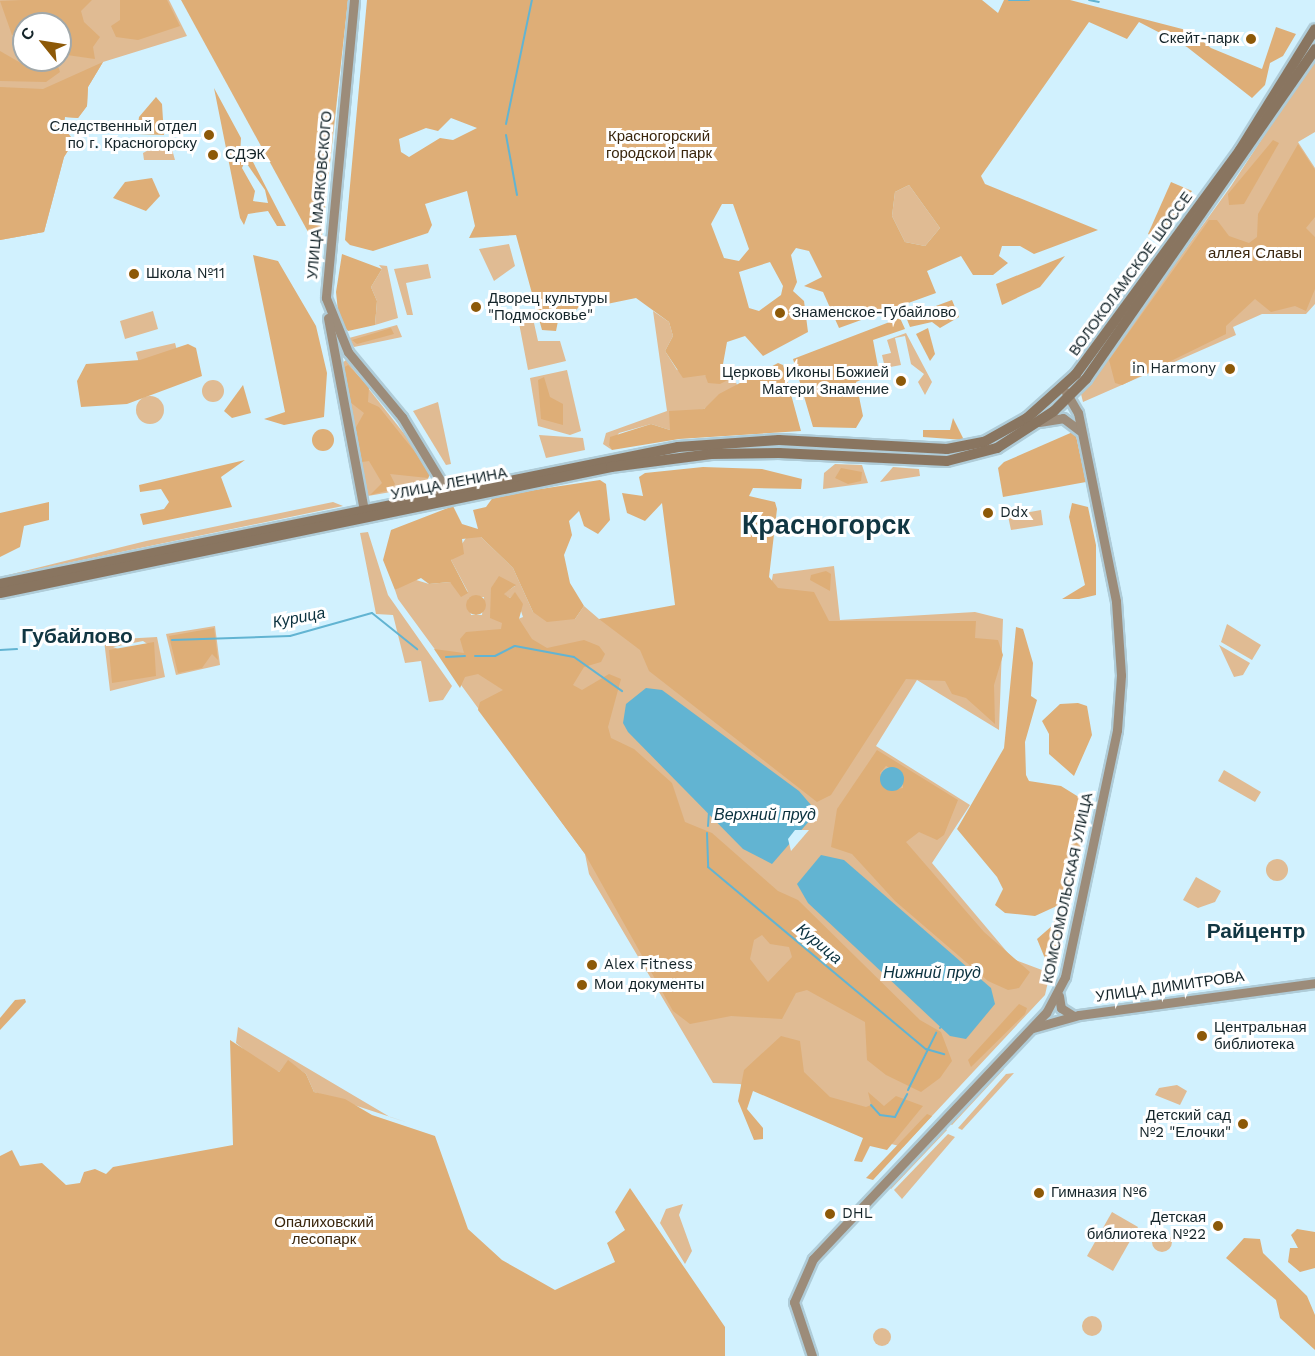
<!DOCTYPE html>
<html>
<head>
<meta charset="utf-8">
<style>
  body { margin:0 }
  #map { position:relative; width:1315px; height:1356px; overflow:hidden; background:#d1f1fe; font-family:"Work Sans",sans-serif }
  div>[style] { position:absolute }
  .green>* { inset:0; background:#e0bb93 }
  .round { border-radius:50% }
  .forest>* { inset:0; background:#deae77 }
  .water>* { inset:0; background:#62b4d2 }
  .pier>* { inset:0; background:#d1f1fe }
  .stream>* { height:2px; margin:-1px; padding:0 1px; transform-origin:1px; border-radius:1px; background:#62b4d2 }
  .roads { filter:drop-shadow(2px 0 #afccd8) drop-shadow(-2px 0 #afccd8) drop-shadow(0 2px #afccd8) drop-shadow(0 -2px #afccd8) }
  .secondary>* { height:9px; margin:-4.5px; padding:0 4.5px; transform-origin:4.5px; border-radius:4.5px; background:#9c8c7a }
  .primary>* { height:10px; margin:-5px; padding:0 5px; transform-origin:5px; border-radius:5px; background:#897560 }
  .dots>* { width:16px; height:16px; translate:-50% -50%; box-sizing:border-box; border:3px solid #fff; border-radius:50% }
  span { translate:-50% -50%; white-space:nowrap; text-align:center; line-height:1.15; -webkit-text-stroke:6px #fff; paint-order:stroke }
  .poi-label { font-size:15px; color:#15252a }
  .right { translate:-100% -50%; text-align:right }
  .left { translate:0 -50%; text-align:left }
  .park-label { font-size:15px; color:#3a260d }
  .street-label { font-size:15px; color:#15252a }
  .water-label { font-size:16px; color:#0a313e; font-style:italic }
  .district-label { font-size:21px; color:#113642; font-weight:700 }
  .town-label { font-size:27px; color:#113642; font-weight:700 }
  .north { position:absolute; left:12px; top:12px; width:60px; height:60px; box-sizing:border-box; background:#fff; border:2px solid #a1a8aa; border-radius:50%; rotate:300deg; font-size:16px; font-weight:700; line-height:24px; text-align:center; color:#15252a }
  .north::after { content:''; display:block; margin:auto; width:21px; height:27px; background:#8d5908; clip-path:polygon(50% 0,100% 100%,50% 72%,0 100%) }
</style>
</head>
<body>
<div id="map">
  <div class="green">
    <i style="clip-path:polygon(evenodd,0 0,169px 0,187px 36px,103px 62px,88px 87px,87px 106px,78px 118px,65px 117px,63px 127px,74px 141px,64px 157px,44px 232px,0 240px,0 0,24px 24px,60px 24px,60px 60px,24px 60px,24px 24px)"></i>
    <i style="clip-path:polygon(1315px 58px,1315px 132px,1298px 142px,1315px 168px,1315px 304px,1306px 314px,1262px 314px,1233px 327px,1236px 335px,1083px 402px,1081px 394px,1231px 186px)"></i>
    <i style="clip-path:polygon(169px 139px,175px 160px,144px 160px,143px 153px)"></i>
    <i style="clip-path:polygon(909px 185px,940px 228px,925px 246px,905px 242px,892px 216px,895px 192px)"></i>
    <i style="clip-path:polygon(509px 244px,515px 266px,494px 281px,479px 249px)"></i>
    <i style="clip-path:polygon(428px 264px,431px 278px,406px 283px,413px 315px,407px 315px,394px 269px)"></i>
    <i style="clip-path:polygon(379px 265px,387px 266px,398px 318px,375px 325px,377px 301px,371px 287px,382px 269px)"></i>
    <i style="clip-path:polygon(153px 311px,158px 329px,125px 339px,120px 321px)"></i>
    <i style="clip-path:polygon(653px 311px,669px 322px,673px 336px,665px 351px,677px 370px,705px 375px,712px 383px,734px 377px,737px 385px,704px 409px,680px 415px,670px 430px,651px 424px,619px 433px,609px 446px,612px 450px,603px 444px,606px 433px,667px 411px)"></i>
    <i style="clip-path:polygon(532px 314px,538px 341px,560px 341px,566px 361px,528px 370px,518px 318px)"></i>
    <i style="clip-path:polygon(397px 325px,402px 337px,354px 347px,349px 338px)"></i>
    <i style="clip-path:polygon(906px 333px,932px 382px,925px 395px,918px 382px,924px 374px,911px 364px,905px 336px,895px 338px,901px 365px,885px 368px,882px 355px,891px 353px,887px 340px)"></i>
    <i style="clip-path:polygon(175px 343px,179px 358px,140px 367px,136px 352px)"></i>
    <i style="clip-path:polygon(346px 360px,432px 469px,425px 486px,368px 496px,341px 364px)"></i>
    <i style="clip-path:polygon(567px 370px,581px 431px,570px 435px,538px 426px,530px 378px)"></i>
    <i class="round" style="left:202px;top:380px;width:22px;height:22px"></i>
    <i class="round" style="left:136px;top:396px;width:28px;height:28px"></i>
    <i style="clip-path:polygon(438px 402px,451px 464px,446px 465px,413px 411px)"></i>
    <i style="clip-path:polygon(539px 435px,583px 438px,585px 450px,546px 458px)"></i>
    <i style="clip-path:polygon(835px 464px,862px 465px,868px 483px,823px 489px,824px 473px)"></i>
    <i style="clip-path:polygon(893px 467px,919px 469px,920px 476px,880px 482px)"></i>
    <i style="clip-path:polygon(333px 502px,343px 506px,0 577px,146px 541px)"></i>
    <i style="clip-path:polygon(1041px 510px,1043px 525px,1011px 530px,1008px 516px)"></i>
    <i style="clip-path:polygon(368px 532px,388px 595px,452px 686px,443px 700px,429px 702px,421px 661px,405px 663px,393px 615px,376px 614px,360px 533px)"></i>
    <i style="clip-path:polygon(evenodd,468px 535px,481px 537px,513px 568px,533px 612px,575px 619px,584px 606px,599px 619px,767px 607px,773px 574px,834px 566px,840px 620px,975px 612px,1003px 619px,999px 730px,917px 680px,876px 746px,970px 805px,932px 863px,1013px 959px,1050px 973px,1045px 995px,903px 1147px,868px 1138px,740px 1084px,713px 1083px,589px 874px,585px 854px,398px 599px,395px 590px,413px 579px,429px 584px,450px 582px,468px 592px,451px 560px,468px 535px,505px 581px,515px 586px,503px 594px,510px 598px,515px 593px,523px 617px,518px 619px,490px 618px,505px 581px,468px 535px,473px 597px,484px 597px,482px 615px,471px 615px,468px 599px,473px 597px)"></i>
    <i style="clip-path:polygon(1227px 624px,1261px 645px,1252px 660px,1221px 642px)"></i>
    <i style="clip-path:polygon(215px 626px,220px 665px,176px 675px,166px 634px)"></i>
    <i style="clip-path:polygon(evenodd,157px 637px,165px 677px,110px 691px,104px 640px,157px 637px,143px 641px,152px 647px,155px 663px,113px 647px,143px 641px)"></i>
    <i style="clip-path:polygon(1219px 645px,1250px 663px,1243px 675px,1234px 677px)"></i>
    <i style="clip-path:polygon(1224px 770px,1261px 792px,1255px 802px,1218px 781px)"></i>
    <i class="round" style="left:1266px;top:859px;width:22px;height:22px"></i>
    <i style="clip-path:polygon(1196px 877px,1221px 891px,1215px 902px,1198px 908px,1183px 900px)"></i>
    <i style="clip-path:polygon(238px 1027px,390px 1117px,409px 1123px,314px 1092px,306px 1074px,288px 1061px,279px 1072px,265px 1067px,236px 1043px)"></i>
    <i style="clip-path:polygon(1004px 1069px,952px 1125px,948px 1123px,998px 1070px)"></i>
    <i style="clip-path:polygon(1014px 1073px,962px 1130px,958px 1128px,1006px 1074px)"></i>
    <i style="clip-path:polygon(1177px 1085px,1187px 1091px,1180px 1105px,1155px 1095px,1159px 1088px)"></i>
    <i style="clip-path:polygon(943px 1127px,947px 1130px,891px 1189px,887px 1185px)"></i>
    <i style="clip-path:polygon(948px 1134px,955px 1137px,902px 1199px,894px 1190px)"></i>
    <i style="clip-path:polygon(683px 1204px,679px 1215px,692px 1251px,685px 1264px,660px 1223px,666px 1209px)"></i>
    <i style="clip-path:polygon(1112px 1212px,1138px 1227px,1113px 1271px,1087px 1256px)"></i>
    <i class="round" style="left:1152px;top:1232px;width:20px;height:20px"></i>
    <i class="round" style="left:1082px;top:1316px;width:20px;height:20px"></i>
    <i class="round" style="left:873px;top:1328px;width:18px;height:18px"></i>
  </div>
  <div class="forest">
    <i style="clip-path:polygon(22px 0,92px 0,81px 11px,84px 22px,100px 37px,93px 47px,95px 59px,60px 54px,60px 24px,24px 24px,24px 31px,12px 35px,0 1px)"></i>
    <i style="clip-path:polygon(120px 0,167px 0,180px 26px,138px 40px,116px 37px,111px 26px,120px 20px)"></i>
    <i style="clip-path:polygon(181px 0,348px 0,321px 245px,313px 241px)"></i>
    <i style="clip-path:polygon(evenodd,367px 0,982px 0,998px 13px,1004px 0,1070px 0,1190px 31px,1211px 48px,1262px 69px,1276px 27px,1296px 34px,1283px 56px,1270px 63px,1265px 85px,1252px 98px,1187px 47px,1139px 22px,1127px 39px,1089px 22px,981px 176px,985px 184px,1098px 230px,1034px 254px,1020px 246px,1002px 246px,999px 256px,1008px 263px,993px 275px,973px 275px,961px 256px,927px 271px,936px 293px,839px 328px,823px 292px,804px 286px,822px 277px,809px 251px,796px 248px,791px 255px,797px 282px,793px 291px,804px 301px,808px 332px,763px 356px,745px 336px,727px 342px,723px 364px,734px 377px,720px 384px,708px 383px,705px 375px,683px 378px,665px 351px,673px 336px,669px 322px,636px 298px,602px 305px,586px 300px,576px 310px,560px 311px,556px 331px,542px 330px,516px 235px,469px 238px,475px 226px,467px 191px,425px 204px,432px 225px,428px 233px,373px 251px,350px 245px,345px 240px,367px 0,451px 118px,477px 128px,453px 140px,440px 138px,409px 157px,401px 152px,399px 139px,426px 128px,438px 131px,451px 118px,367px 0,909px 185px,940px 228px,925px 246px,905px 242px,892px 216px,895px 192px,909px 185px,367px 0,722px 204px,733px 204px,749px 249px,739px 261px,724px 258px,711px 224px,722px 204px,367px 0,770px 262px,783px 286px,781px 295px,759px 311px,749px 308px,739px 272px,770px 262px)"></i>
    <i style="clip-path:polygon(0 51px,33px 70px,44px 60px,56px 60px,60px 72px,46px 82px,0 81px)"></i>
    <i style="clip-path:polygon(103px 62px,88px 87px,87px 106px,78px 118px,65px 117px,63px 127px,74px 141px,64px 157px,44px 232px,0 240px,0 87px,43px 89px)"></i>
    <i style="clip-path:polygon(evenodd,214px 88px,241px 138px,240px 155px,253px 162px,286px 226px,277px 226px,268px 211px,248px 214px,244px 225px,240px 218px,214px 88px,245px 161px,265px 190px,268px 203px,253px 201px,255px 191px,242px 168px,245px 161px)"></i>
    <i style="clip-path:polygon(156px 97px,162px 104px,164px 135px,137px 134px,139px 117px)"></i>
    <i style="clip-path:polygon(1273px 140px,1279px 143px,1244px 204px,1229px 205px,1228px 194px)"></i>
    <i style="clip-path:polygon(1298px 144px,1315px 170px,1315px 217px,1306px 228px,1315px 237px,1315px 289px,1306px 311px,1295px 306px,1271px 312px,1255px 299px,1226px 326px,1226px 334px,1122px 385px,1115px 383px,1109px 360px,1209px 220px,1217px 220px,1229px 236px,1249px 243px,1257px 237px,1258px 214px)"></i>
    <i style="clip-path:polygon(152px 178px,160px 196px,146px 211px,113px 198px,125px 182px)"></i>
    <i style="clip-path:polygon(1171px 182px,1192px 191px,1158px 239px,1148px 234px)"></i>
    <i style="clip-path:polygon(342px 254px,382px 269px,371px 287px,377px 301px,375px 325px,348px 331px,339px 321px,336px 292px)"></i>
    <i style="clip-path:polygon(253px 255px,278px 261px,316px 326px,327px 373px,324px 417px,284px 425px,264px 419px,285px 412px)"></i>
    <i style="clip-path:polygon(1065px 256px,1040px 287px,1002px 305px,996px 284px)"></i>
    <i style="clip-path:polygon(952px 300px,959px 317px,940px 328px,932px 322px,910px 327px,906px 317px)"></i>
    <i style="clip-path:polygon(900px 318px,905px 329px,873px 340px,879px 372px,856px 382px,863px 416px,856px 428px,813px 427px,793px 359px)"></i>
    <i style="clip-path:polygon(391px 328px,394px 334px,357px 344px,352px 340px)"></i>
    <i style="clip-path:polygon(928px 328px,935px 354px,930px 361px,916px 334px)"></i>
    <i style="clip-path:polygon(188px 344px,196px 348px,202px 376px,127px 404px,81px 407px,77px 381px,86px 364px,140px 360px)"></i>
    <i style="clip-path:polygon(778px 363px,783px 365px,801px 431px,679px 439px,612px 450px,609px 446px,610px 437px,651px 424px,670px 430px,669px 411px,704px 409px,719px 394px)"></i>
    <i style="clip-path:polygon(348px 365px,369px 387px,368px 402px,379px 407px,431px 472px,428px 478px,390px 474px,395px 484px,390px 490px,370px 495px,382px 483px,369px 461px,362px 462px,355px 429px,364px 413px,350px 402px,343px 368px)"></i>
    <i style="clip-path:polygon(544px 377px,550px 397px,563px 404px,563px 425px,541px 419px,538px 380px)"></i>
    <i style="clip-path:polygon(243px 385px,251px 413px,232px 418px,224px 411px)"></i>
    <i style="clip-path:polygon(953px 418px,964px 440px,923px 437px,923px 430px,950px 430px)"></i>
    <i class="round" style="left:312px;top:429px;width:22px;height:22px"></i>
    <i style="clip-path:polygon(1075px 431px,1086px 482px,1003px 497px,998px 468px,1004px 462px)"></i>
    <i style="clip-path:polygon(245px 460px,221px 477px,232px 507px,143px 525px,140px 514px,164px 509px,169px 502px,161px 489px,140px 492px,139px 485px)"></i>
    <i style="clip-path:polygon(703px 467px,762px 469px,802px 479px,801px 489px,753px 488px,749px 496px,775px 502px,777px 509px,769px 577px,778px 588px,814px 592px,829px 621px,976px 621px,975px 638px,998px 640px,1003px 655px,994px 685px,995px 724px,966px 698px,952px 694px,945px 681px,906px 679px,831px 795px,817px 802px,649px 671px,640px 650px,599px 619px,675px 605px,662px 503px,645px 521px,627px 513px,622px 493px,643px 496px,639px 477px,645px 473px)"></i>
    <i style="clip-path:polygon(841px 468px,862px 472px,861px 481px,848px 484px,835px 478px)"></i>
    <i style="clip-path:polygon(600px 480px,606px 484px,610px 520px,598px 534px,584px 526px,579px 511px,569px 521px,572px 535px,564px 555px,570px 583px,584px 606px,575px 619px,547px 622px,533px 612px,513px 568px,481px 537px,462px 539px,464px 554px,451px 560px,468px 593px,461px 597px,450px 582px,429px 584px,421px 578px,395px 590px,383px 560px,391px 530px,453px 506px,462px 524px,478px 529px,473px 510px,486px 507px,494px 496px)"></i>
    <i style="clip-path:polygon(49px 502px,49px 520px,24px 526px,20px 547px,0 557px,0 513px)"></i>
    <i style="clip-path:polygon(1072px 503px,1088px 507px,1096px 545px,1096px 595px,1079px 599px,1062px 599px,1085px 585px,1069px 517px)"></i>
    <i style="clip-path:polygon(826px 571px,831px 574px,830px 591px,810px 580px,811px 575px)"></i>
    <i style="clip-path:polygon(evenodd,499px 576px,516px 585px,504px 594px,510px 598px,515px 592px,523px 604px,519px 619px,532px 639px,547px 648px,584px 640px,599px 646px,605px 654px,601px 662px,584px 667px,573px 685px,582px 690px,609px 674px,621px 679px,608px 727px,611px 738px,634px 749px,672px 783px,685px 822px,712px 833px,778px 891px,798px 900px,920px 1020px,941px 1032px,952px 1061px,940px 1078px,921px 1092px,886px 1075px,867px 1060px,865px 1022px,807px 990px,796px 993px,782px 1019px,731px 1016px,690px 1024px,673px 1011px,585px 854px,478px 710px,480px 702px,503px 690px,478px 674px,465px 677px,460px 688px,434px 649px,464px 653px,460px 639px,466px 632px,501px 629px,502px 623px,490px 618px,491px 588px,499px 576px,762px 935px,770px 944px,789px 947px,792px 957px,768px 982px,750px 959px,754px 940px,762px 935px)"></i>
    <i class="round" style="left:466px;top:595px;width:20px;height:20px"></i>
    <i style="clip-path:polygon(1016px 627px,1023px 629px,1033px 663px,1031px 696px,1037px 700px,1025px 742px,1026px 775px,1029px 781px,1061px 786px,1090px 804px,1068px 903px,1059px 905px,1061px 935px,1054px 965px,1046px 961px,1037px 939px,1053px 925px,1059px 905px,1035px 916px,1005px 913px,995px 905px,1003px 889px,997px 877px,957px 829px,1004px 748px)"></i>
    <i style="clip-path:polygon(214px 628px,218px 660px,212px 654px,202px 668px,178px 673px,169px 636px)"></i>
    <i style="clip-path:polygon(154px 642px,156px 676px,112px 683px,109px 650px)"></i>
    <i style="clip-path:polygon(1078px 703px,1087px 706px,1092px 735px,1074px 776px,1049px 754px,1049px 734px,1042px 721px,1060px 704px)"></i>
    <i style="clip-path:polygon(evenodd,877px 750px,958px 800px,944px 835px,937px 840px,919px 832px,906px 842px,984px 932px,1030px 972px,1019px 988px,1008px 990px,988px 981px,895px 901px,852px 854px,831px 847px,837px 809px,877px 750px,886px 766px,903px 775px,903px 788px,890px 790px,880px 773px,886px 766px)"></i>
    <i style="clip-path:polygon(25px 999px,26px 1002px,0 1030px,0 1018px,15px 1000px)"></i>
    <i style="clip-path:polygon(1019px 1004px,1027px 1008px,1025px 1014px,971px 1067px,968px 1060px)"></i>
    <i style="clip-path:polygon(781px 1036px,800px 1041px,804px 1072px,830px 1097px,866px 1107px,871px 1105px,868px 1092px,884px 1106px,896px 1096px,923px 1106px,887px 1150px,870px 1146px,862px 1162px,854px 1161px,863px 1138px,753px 1091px,747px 1109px,763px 1128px,763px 1139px,754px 1140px,738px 1101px,744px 1070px)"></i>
    <i style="clip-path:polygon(230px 1040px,279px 1072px,288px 1060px,306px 1074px,314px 1092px,345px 1099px,372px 1115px,435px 1136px,468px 1229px,502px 1260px,555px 1290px,615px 1262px,607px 1243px,625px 1230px,615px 1212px,630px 1188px,725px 1327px,725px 1356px,0 1356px,0 1156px,12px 1150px,20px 1166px,42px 1163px,66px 1185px,80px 1183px,84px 1172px,95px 1169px,106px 1174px,113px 1167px,233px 1145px)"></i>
    <i style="clip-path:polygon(927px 1114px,932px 1116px,873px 1180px,866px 1178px)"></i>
    <i style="clip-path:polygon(1297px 1229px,1315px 1232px,1315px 1268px,1300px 1272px,1288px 1262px,1290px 1248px,1298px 1248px,1291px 1235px)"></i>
    <i style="clip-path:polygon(1244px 1238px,1260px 1239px,1263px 1253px,1307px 1296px,1315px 1315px,1315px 1350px,1280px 1318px,1276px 1300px,1226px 1258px)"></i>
  </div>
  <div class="water">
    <i style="clip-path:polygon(646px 688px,662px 690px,799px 791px,817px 812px,772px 864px,743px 849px,628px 732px,623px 723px,626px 704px)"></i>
    <i class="round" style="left:880px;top:767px;width:24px;height:24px"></i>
    <i style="clip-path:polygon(821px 855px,844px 860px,991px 988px,995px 1004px,966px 1039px,950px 1036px,808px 903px,797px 884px)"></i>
  </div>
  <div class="pier">
    <i style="clip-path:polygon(795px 830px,809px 830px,791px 851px,788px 839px)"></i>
  </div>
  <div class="stream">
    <i style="left:1009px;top:0;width:20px"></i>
    <i style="left:1089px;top:0;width:10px;rotate:11deg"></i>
    <i style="left:506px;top:124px;width:127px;rotate:-78.2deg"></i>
    <i style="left:506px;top:135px;width:61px;rotate:79.6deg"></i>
    <i style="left:172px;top:640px;width:118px;rotate:-1.9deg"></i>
    <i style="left:290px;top:636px;width:85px;rotate:-15.7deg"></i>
    <i style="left:372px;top:613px;width:58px;rotate:38.7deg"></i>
    <i style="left:0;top:650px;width:17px;rotate:-3deg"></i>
    <i style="left:475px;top:656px;width:20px"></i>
    <i style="left:495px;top:656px;width:22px;rotate:-27deg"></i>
    <i style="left:515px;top:646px;width:60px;rotate:10.6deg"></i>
    <i style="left:574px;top:657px;width:59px;rotate:35.3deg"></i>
    <i style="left:446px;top:657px;width:19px;rotate:-3deg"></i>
    <i style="left:708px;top:826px;width:15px;rotate:-86deg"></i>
    <i style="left:707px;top:833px;width:34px;rotate:88deg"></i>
    <i style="left:708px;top:867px;width:284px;rotate:39.9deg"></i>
    <i style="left:926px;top:1049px;width:19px;rotate:16deg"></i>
    <i style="left:940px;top:1028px;width:4px;rotate:-56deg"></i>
    <i style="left:908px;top:1090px;width:64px;rotate:-63.8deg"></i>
    <i style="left:871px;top:1105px;width:13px;rotate:48deg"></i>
    <i style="left:880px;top:1115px;width:15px;rotate:8deg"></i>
    <i style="left:895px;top:1117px;width:26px;rotate:-62deg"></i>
  </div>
  <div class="roads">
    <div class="secondary">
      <i style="left:354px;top:0;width:299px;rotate:95.4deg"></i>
      <i style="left:326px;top:298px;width:58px;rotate:67.8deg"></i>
      <i style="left:348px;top:352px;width:85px;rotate:50.3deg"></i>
      <i style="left:402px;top:417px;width:95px;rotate:58.8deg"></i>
      <i style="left:328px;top:318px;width:201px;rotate:79.4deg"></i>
      <i style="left:1039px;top:422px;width:24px;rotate:-9deg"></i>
      <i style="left:1063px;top:418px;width:21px;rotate:37deg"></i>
      <i style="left:1059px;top:996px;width:12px;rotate:81deg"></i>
      <i style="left:1061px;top:1008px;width:15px;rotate:32deg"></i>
      <i style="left:1033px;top:1028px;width:48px;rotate:-15.8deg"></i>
      <i style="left:1079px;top:1015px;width:238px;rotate:-7.7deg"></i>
      <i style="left:812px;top:1356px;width:57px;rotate:-108.4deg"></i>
      <i style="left:794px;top:1302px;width:47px;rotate:-66.2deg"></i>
      <i style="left:813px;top:1259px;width:339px;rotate:-46.6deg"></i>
      <i style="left:1046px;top:1013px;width:41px;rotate:-62.2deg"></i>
      <i style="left:1065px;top:977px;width:252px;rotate:-78.1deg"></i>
      <i style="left:1117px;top:730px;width:55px;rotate:-85.8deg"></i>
      <i style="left:1121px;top:675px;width:74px;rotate:-93.9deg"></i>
      <i style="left:1116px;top:601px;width:192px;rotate:-101.4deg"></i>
      <i style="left:1078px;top:413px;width:24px;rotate:-120deg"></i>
    </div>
    <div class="primary">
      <i style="left:0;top:584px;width:692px;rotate:-11.42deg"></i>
      <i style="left:678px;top:447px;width:101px;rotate:-4deg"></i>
      <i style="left:779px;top:440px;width:168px;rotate:3.1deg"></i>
      <i style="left:947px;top:449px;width:38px;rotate:-11deg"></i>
      <i style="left:984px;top:442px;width:49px;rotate:-29.2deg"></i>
      <i style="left:1027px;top:418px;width:66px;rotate:-41.9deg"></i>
      <i style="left:1076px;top:374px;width:278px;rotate:-53.8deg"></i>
      <i style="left:1240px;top:150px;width:142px;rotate:-58.2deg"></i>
      <i style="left:0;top:593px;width:624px;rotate:-11.65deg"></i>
      <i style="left:611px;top:467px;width:101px;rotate:-7.4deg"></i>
      <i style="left:711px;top:454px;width:68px;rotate:-0.8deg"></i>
      <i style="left:779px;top:453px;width:168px;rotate:2.7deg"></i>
      <i style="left:947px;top:461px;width:52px;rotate:-14.6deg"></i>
      <i style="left:997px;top:448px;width:68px;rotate:-33deg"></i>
      <i style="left:1054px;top:411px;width:45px;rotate:-45deg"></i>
      <i style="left:1086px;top:379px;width:402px;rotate:-55.2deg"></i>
    </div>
  </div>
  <div class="dots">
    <i style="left:1251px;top:39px;background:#8d5908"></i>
    <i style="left:209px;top:135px;background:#8d5908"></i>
    <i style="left:213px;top:155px;background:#8d5908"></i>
    <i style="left:134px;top:274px;background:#8d5908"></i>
    <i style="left:476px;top:307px;background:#8d5908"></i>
    <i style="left:780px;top:313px;background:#8d5908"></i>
    <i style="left:1230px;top:369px;background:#8d5908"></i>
    <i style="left:901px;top:381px;background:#8d5908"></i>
    <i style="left:988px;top:513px;background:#8d5908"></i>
    <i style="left:592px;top:965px;background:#8d5908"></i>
    <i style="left:582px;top:985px;background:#8d5908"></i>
    <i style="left:1202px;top:1036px;background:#8d5908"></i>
    <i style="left:1243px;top:1124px;background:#8d5908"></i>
    <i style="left:1039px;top:1193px;background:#8d5908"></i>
    <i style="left:830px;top:1214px;background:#8d5908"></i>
    <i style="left:1218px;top:1226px;background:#8d5908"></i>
  </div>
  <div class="poi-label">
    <span class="right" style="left:1239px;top:39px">Скейт-парк</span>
    <span class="right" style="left:197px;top:135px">Следственный отдел<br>по г. Красногорску</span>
    <span class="left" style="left:225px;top:155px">СДЭК</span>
    <span class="left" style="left:146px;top:274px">Школа №11</span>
    <span class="left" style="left:488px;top:307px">Дворец культуры<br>"Подмосковье"</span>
    <span class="left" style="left:792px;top:313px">Знаменское-Губайлово</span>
    <span class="right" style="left:1216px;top:369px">in Harmony</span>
    <span class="right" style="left:889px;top:381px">Церковь Иконы Божией<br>Матери Знамение</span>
    <span class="left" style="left:1000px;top:513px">Ddx</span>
    <span class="left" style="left:604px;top:965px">Alex Fitness</span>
    <span class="left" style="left:594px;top:985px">Мои документы</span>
    <span class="left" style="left:1214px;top:1036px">Центральная<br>библиотека</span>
    <span class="right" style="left:1231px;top:1124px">Детский сад<br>№2 "Елочки"</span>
    <span class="left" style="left:1051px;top:1193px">Гимназия №6</span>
    <span class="left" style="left:842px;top:1214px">DHL</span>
    <span class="right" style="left:1206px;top:1226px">Детская<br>библиотека №22</span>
  </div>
  <div class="park-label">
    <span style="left:659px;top:145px">Красногорский<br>городской парк</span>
    <span style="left:1255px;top:254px">аллея Славы</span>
    <span style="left:324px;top:1231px">Опалиховский<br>лесопарк</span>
  </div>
  <div class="street-label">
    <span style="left:320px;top:195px;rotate:-85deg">УЛИЦА МАЯКОВСКОГО</span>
    <span style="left:1131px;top:274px;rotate:-54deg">ВОЛОКОЛАМСКОЕ ШОССЕ</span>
    <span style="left:449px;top:484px;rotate:-11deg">УЛИЦА ЛЕНИНА</span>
    <span style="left:1068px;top:888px;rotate:-78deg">КОМСОМОЛЬСКАЯ УЛИЦА</span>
    <span style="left:1170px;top:987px;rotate:-8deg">УЛИЦА ДИМИТРОВА</span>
  </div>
  <div class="water-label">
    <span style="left:299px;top:618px;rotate:-11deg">Курица</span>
    <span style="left:765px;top:815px">Верхний пруд</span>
    <span style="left:819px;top:944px;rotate:40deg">Курица</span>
    <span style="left:932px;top:973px">Нижний пруд</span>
  </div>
  <div class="district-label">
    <span style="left:77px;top:636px">Губайлово</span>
    <span style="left:1256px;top:931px">Райцентр</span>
  </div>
  <div class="town-label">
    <span style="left:826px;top:526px">Красногорск</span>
  </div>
  <div class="north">С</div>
</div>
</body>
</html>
